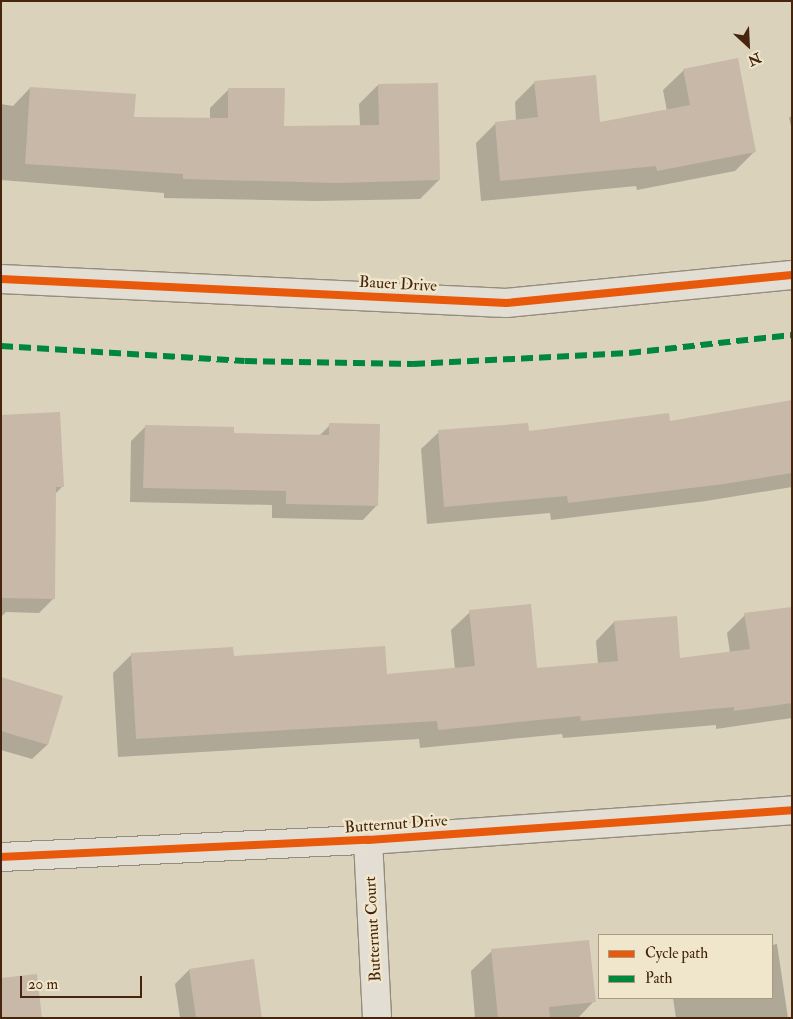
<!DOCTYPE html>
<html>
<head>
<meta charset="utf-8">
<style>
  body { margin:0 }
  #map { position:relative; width:793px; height:1019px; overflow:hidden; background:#dbd2bc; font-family:"IM FELL Double Pica",serif }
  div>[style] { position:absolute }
  .shadow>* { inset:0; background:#0003 }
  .building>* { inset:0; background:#c7b8a7 }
  .roads { filter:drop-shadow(1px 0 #958c7c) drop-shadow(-1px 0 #958c7c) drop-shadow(0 1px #958c7c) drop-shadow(0 -1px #958c7c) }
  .street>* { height:28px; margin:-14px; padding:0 14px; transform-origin:14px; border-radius:14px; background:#e3ded3 }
  .secondary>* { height:28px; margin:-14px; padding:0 14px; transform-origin:14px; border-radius:14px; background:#e3ded3 }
  .quiet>* { height:6px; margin-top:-3px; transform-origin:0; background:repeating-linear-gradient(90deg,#00873e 0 12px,transparent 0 18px) }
  .cycleway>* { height:8px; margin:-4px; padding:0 4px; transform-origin:4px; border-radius:4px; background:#e8590c }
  span { translate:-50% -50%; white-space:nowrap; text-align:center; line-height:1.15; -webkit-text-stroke:5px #f0e6cb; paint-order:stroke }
  .street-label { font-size:16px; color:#45250d }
  .frame { position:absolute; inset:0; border:2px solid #45250d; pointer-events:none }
  .legend { position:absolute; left:598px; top:934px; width:175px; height:65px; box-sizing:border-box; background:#f0e6cb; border:1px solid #ac997f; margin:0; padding:6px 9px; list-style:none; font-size:15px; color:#45250d }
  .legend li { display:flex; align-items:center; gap:10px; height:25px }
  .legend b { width:25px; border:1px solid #ac997f }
  .north { position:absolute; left:723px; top:20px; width:50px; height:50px; -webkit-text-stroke:4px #f0e6cb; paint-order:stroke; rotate:155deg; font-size:14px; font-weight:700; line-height:20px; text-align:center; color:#45250d }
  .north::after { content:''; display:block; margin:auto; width:18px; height:22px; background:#45250d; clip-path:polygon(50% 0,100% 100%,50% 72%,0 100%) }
  .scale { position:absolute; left:20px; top:976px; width:122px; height:22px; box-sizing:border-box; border:2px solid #45250d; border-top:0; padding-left:6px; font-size:15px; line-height:18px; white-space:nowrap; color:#45250d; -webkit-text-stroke:4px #f0e6cb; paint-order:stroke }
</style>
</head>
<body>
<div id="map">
  <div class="shadow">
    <i style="clip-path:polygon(684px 70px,755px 151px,735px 171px,637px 190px,636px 186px,481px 201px,476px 143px,496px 123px,516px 121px,515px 102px,535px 82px,599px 124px,667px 111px,663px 90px)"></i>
    <i style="clip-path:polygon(378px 85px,439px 180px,420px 199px,317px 201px,164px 198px,164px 193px,1px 180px,1px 104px,13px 106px,30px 88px,133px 119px,210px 120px,210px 108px,229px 89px,283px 127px,360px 126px,359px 104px)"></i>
    <i style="clip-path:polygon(792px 115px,792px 130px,789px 118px)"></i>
    <i style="clip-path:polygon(792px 402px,792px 487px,706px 501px,551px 520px,550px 513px,427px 524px,421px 449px,439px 432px,528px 433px,669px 422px)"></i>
    <i style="clip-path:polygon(1px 417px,63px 486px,54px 495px,54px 598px,39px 613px,6px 612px,1px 617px)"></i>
    <i style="clip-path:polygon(330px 425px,377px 505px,363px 520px,272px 518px,272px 505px,130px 502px,131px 441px,146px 426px,233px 434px,319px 436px)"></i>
    <i style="clip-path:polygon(792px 608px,792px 718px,716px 729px,716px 725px,563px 738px,562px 734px,420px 748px,419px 739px,118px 757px,113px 673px,131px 655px,232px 657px,386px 676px,455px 669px,451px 630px,470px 612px,536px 670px,598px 664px,596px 641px,614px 622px,675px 617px,679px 659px,730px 653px,727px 633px,745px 615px)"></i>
    <i style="clip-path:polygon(1px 678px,62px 697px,47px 745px,32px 759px,1px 750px)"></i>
    <i style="clip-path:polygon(777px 944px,788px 1018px,676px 1018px,673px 998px,772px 998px,772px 945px)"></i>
    <i style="clip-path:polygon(492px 951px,594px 1001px,578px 1018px,475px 1018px,471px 971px)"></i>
    <i style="clip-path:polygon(189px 970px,260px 1018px,180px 1018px,175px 984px)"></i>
  </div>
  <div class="building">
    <i style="clip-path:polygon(738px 58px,756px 152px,657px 171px,656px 166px,500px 181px,495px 122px,538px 117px,534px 81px,596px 75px,600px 122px,690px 105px,683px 69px)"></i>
    <i style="clip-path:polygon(438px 83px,440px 180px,337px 183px,183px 179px,183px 174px,25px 164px,30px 87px,136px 94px,134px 117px,228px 118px,228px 88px,285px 88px,284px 126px,379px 125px,378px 84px)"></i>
    <i style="clip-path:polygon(792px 400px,792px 473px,724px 484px,568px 503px,567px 496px,444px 507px,438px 430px,528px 423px,529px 431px,669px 413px,670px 421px)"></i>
    <i style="clip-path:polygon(60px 412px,64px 487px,56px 487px,55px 599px,1px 598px,1px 415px)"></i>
    <i style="clip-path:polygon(329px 423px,380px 424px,378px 506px,286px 504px,286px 491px,143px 488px,145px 425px,234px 427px,234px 433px,329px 435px)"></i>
    <i style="clip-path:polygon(531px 604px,537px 668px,618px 661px,614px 621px,677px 616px,680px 658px,750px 649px,744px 613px,792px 607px,792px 703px,734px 711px,734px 707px,581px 721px,580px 716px,438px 730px,437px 721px,136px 739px,131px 653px,233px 647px,234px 656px,385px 646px,387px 674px,475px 666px,469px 610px)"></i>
    <i style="clip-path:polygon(1px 677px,63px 696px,48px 745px,1px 731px)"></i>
    <i style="clip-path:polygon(589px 940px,596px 1002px,549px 1007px,550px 1018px,498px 1018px,491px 949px)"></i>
    <i style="clip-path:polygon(254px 959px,262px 1018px,196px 1018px,189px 969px)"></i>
    <i style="clip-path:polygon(37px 974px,42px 1018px,1px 1018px,1px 978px)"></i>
  </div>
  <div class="roads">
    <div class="street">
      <i style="left:368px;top:840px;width:178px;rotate:87.1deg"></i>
      <i style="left:1px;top:857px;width:367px;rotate:-2.7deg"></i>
      <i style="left:368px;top:840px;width:425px;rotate:-4deg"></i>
    </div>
    <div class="secondary">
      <i style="left:1px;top:279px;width:506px;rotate:2.72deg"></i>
      <i style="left:506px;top:303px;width:287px;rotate:-5.6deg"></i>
    </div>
  </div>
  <div class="quiet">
    <i style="left:1px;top:346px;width:244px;rotate:3.5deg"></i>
    <i style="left:245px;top:361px;width:168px;rotate:1deg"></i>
    <i style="left:413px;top:364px;width:216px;rotate:-2.9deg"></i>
    <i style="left:629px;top:353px;width:164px;rotate:-6.3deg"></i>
  </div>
  <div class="cycleway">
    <i style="left:1px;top:279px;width:506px;rotate:2.72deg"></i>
    <i style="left:506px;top:303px;width:287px;rotate:-5.6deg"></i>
    <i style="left:1px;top:857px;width:367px;rotate:-2.7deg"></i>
    <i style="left:368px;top:840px;width:425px;rotate:-4deg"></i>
  </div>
  <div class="street-label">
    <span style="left:398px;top:284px;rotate:3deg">Bauer Drive</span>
    <span style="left:396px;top:824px;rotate:-4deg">Butternut Drive</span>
    <span style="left:373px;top:929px;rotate:-93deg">Butternut Court</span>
  </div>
  <div class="frame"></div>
  <ul class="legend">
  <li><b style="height:6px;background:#e8590c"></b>Cycle path</li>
  <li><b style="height:6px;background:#00873e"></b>Path</li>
  </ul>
  <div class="north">N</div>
  <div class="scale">20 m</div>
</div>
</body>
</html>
